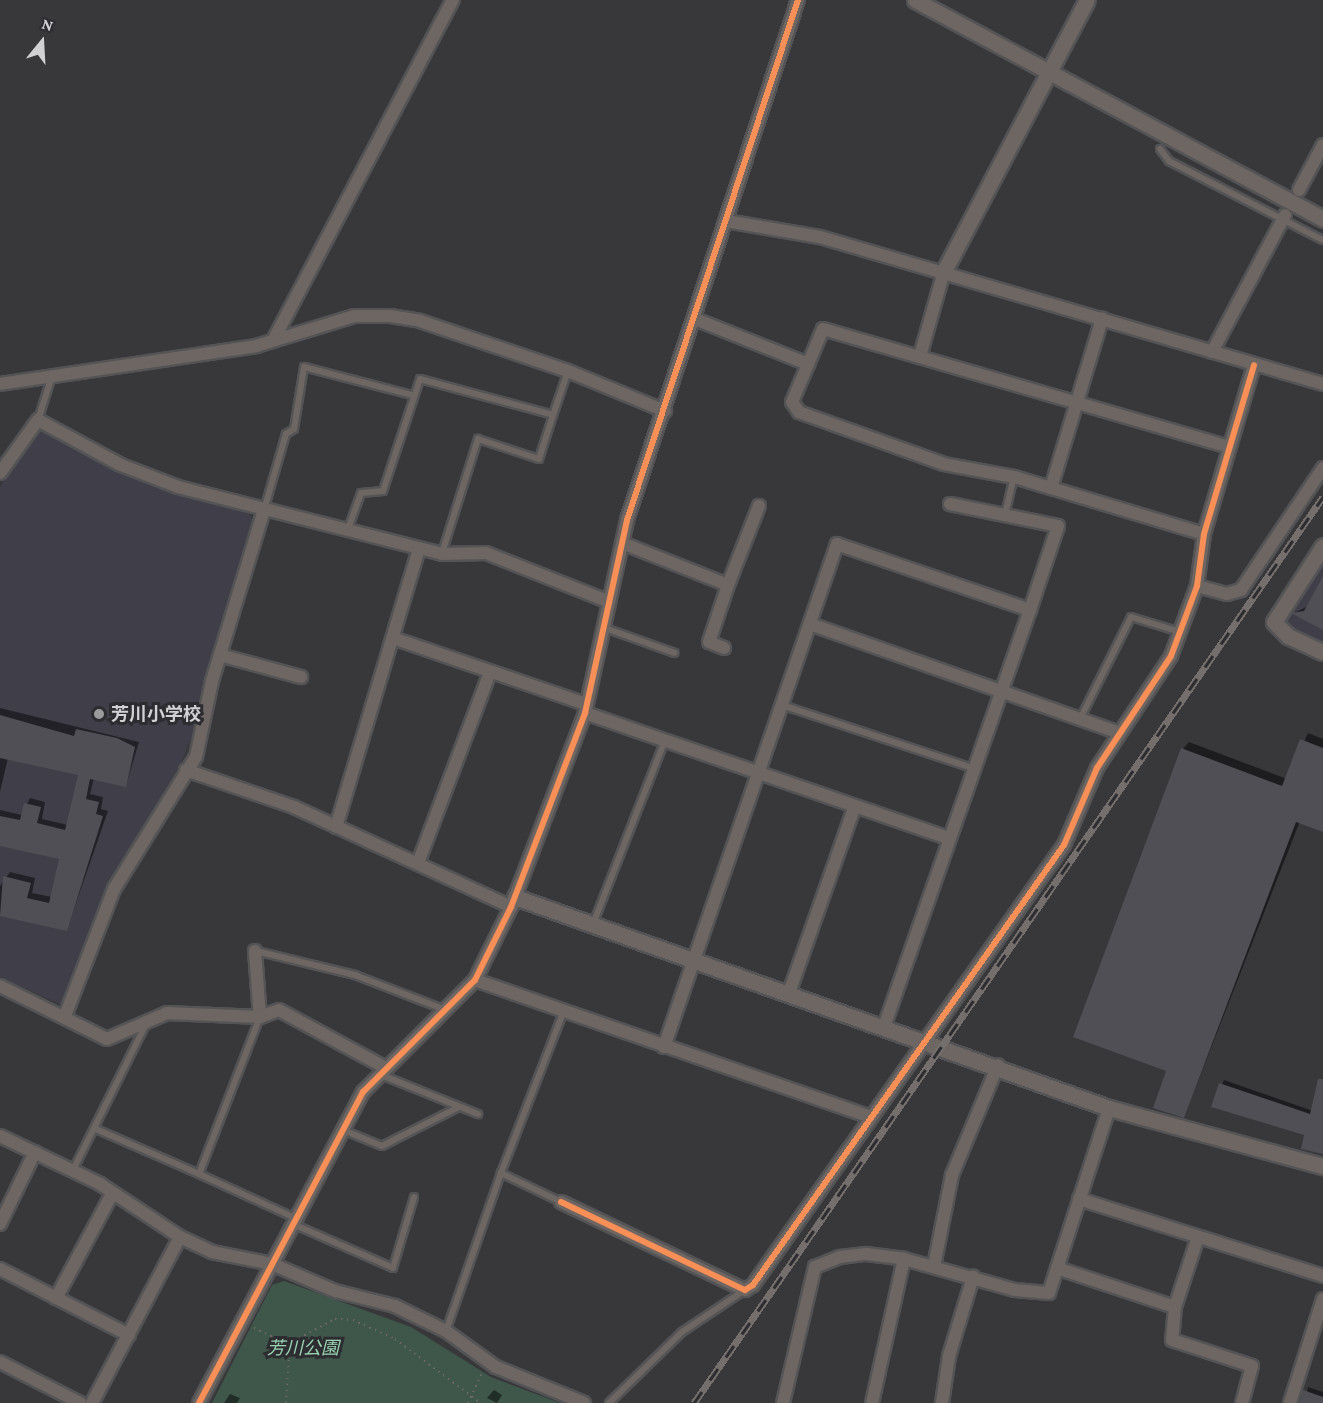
<!DOCTYPE html>
<html>
<head>
<meta charset="utf-8">
<style>
  body { margin:0 }
  #map { position:relative; width:1323px; height:1403px; overflow:hidden; background:#38383b; font-family:"Crimson Pro","Noto Sans JP",serif }
  div>[style] { position:absolute }
  .built>* { inset:0; background:#403f49 }
  .green>* { inset:0; background:#3f564a }
  .shadow>* { inset:0; background:#0007 }
  .building>* { inset:0; background:#504f55 }
  .path>* { height:2px; margin-top:-1px; transform-origin:0; background:repeating-linear-gradient(90deg,#6e6866 0 1.5px,transparent 0 6px) }
  .roads { filter:drop-shadow(2px 0 #545456) drop-shadow(-2px 0 #545456) drop-shadow(0 2px #545456) drop-shadow(0 -2px #545456) }
  .service>* { height:6px; margin:-3px; padding:0 3px; transform-origin:3px; border-radius:3px; background:#6e6662 }
  .minor>* { height:12px; margin:-6px; padding:0 6px; transform-origin:6px; border-radius:6px; background:#6e6662 }
  .tertiary>* { height:15px; margin:-7.5px; padding:0 7.5px; transform-origin:7.5px; border-radius:7.5px; background:#6e6662 }
  .rail>* { height:7px; margin-top:-3.5px; transform-origin:0; background:repeating-linear-gradient(90deg,#2d2d31 0 14px,#746f6d 0 28px); box-sizing:border-box; border-block:2px solid #746f6d }
  .cycleway>* { height:6px; margin:-3px; padding:0 3px; transform-origin:3px; border-radius:3px; background:#f78f57 }
  .dots>* { width:16px; height:16px; translate:-50% -50%; box-sizing:border-box; border:3px solid #2d2d31; border-radius:50% }
  span { translate:-50% -50%; white-space:nowrap; text-align:center; line-height:1.15; -webkit-text-stroke:6px #2d2d31; paint-order:stroke }
  .poi-label { font-size:18px; color:#d1d1d4; font-weight:700 }
  .left { translate:0 -50%; text-align:left }
  .park-label { font-size:18px; color:#98d4b2; font-style:italic }
  .north { position:absolute; left:12px; top:12px; width:60px; height:60px; -webkit-text-stroke:4px #2d2d31; paint-order:stroke; rotate:18deg; font-size:16px; font-weight:700; line-height:24px; text-align:center; color:#d1d1d4 }
  .north::after { content:''; display:block; margin:auto; width:21px; height:27px; background:#d1d1d4; clip-path:polygon(50% 0,100% 100%,50% 72%,0 100%) }
</style>
</head>
<body>
<div id="map">
  <div class="built">
    <i style="clip-path:polygon(44px 431px,118px 471px,248px 513px,253px 519px,197px 723px,182px 761px,110px 883px,62px 1005px,0 977px,0 487px,36px 433px)"></i>
    <i style="clip-path:polygon(1323px 559px,1323px 642px,1282px 622px)"></i>
  </div>
  <div class="green">
    <i style="clip-path:polygon(284px 1281px,411px 1327px,491px 1377px,560px 1403px,212px 1403px,272px 1285px)"></i>
  </div>
  <div class="shadow">
    <i style="clip-path:polygon(1323px 579px,1323px 627px,1294px 613px,1308px 606px)"></i>
    <i style="clip-path:polygon(0 708px,139px 742px,126px 785px,94px 778px,90px 794px,103px 797px,101px 809px,108px 811px,67px 929px,0 914px,0 886px,10px 872px,35px 878px,32px 893px,52px 897px,61px 858px,0 844px,0 810px,22px 815px,30px 798px,45px 802px,42px 819px,68px 825px,80px 774px,8px 758px,0 792px)"></i>
    <i style="clip-path:polygon(1308px 733px,1323px 739px,1323px 830px,1300px 821px,1184px 1117px,1167px 1070px,1183px 749px,1189px 742px,1287px 779px)"></i>
    <i style="clip-path:polygon(1224px 1080px,1313px 1111px,1323px 1080px,1323px 1153px,1306px 1134px,1213px 1106px)"></i>
    <i style="clip-path:polygon(1308px 1387px,1323px 1392px,1323px 1403px,1305px 1403px)"></i>
    <i style="clip-path:polygon(494px 1390px,502px 1395px,497px 1403px,487px 1398px)"></i>
    <i style="clip-path:polygon(230px 1394px,240px 1398px,237px 1403px,224px 1403px)"></i>
  </div>
  <div class="building">
    <i style="clip-path:polygon(1323px 576px,1323px 630px,1291px 613px,1304px 611px)"></i>
    <i style="clip-path:polygon(0 715px,74px 736px,76px 729px,117px 738px,135px 747px,126px 787px,90px 779px,86px 799px,99px 802px,96px 814px,103px 816px,67px 931px,0 916px,3px 876px,31px 883px,27px 898px,49px 903px,59px 859px,0 846px,0 816px,20px 820px,24px 803px,41px 807px,37px 823px,65px 830px,78px 775px,0 758px)"></i>
    <i style="clip-path:polygon(1300px 739px,1323px 748px,1323px 832px,1296px 822px,1184px 1118px,1153px 1108px,1166px 1071px,1073px 1037px,1181px 748px,1282px 786px)"></i>
    <i style="clip-path:polygon(1318px 1079px,1323px 1079px,1323px 1154px,1301px 1149px,1304px 1135px,1211px 1107px,1219px 1083px,1310px 1114px)"></i>
    <i style="clip-path:polygon(1303px 1390px,1323px 1397px,1323px 1403px,1299px 1403px)"></i>
  </div>
  <div class="path">
    <i style="left:254px;top:1328px;width:44px;rotate:25.4deg"></i>
    <i style="left:286px;top:1403px;width:47px;rotate:-86.3deg"></i>
    <i style="left:289px;top:1356px;width:21px;rotate:-61deg"></i>
    <i style="left:299px;top:1338px;width:41px;rotate:-27.8deg"></i>
    <i style="left:335px;top:1319px;width:18px;rotate:3deg"></i>
    <i style="left:353px;top:1320px;width:46px;rotate:24.3deg"></i>
    <i style="left:395px;top:1339px;width:107px;rotate:36.7deg"></i>
    <i style="left:468px;top:1403px;width:33px;rotate:-65deg"></i>
  </div>
  <div class="roads">
    <div class="service">
      <i style="left:1160px;top:149px;width:15px;rotate:53deg"></i>
      <i style="left:1169px;top:161px;width:173px;rotate:27.2deg"></i>
      <i style="left:38px;top:420px;width:43px;rotate:-72.4deg"></i>
      <i style="left:264px;top:510px;width:79px;rotate:-73.9deg"></i>
      <i style="left:286px;top:434px;width:9px;rotate:-32deg"></i>
      <i style="left:294px;top:429px;width:63px;rotate:-80.8deg"></i>
      <i style="left:304px;top:367px;width:112px;rotate:14.5deg"></i>
      <i style="left:1005px;top:515px;width:39px;rotate:-77deg"></i>
      <i style="left:348px;top:529px;width:38px;rotate:-70deg"></i>
      <i style="left:361px;top:493px;width:22px;rotate:-5deg"></i>
      <i style="left:383px;top:491px;width:118px;rotate:-71.7deg"></i>
      <i style="left:420px;top:379px;width:138px;rotate:15.1deg"></i>
      <i style="left:553px;top:415px;width:46px;rotate:-71.2deg"></i>
      <i style="left:442px;top:553px;width:120px;rotate:-72.5deg"></i>
      <i style="left:478px;top:439px;width:64px;rotate:18.2deg"></i>
      <i style="left:539px;top:459px;width:46px;rotate:-72.3deg"></i>
      <i style="left:602px;top:627px;width:77px;rotate:19.6deg"></i>
      <i style="left:782px;top:705px;width:201px;rotate:18.3deg"></i>
      <i style="left:1080px;top:719px;width:114px;rotate:-63.4deg"></i>
      <i style="left:1131px;top:617px;width:51px;rotate:17deg"></i>
      <i style="left:593px;top:924px;width:198px;rotate:-68.6deg"></i>
      <i style="left:256px;top:951px;width:102px;rotate:13.6deg"></i>
      <i style="left:355px;top:975px;width:94px;rotate:21.1deg"></i>
      <i style="left:379px;top:1074px;width:107px;rotate:22deg"></i>
      <i style="left:96px;top:1129px;width:112px;rotate:23.6deg"></i>
      <i style="left:199px;top:1174px;width:168px;rotate:-68.8deg"></i>
      <i style="left:343px;top:1130px;width:42px;rotate:22.3deg"></i>
      <i style="left:382px;top:1146px;width:86px;rotate:-26.9deg"></i>
      <i style="left:73px;top:1170px;width:163px;rotate:-63.4deg"></i>
      <i style="left:199px;top:1174px;width:106px;rotate:24.6deg"></i>
      <i style="left:561px;top:1202px;width:67px;rotate:-154.2deg"></i>
      <i style="left:501px;top:1173px;width:172px;rotate:-68.8deg"></i>
      <i style="left:293px;top:1224px;width:109px;rotate:23.7deg"></i>
      <i style="left:393px;top:1268px;width:74px;rotate:-73.5deg"></i>
      <i style="left:446px;top:1331px;width:167px;rotate:-70.8deg"></i>
      <i style="left:609px;top:1403px;width:102px;rotate:-44.2deg"></i>
      <i style="left:682px;top:1332px;width:76px;rotate:-33.7deg"></i>
    </div>
    <div class="minor">
      <i style="left:1299px;top:190px;width:51px;rotate:-61.9deg"></i>
      <i style="left:726px;top:221px;width:95px;rotate:9.7deg"></i>
      <i style="left:820px;top:237px;width:524px;rotate:16.29deg"></i>
      <i style="left:695px;top:319px;width:122px;rotate:21.7deg"></i>
      <i style="left:274px;top:339px;width:383px;rotate:-62.2deg"></i>
      <i style="left:1212px;top:352px;width:155px;rotate:-61.9deg"></i>
      <i style="left:920px;top:356px;width:88px;rotate:-74.2deg"></i>
      <i style="left:0;top:384px;width:259px;rotate:-8.4deg"></i>
      <i style="left:256px;top:346px;width:102px;rotate:-17deg"></i>
      <i style="left:354px;top:316px;width:36px"></i>
      <i style="left:390px;top:316px;width:30px;rotate:9deg"></i>
      <i style="left:420px;top:321px;width:156px;rotate:18.7deg"></i>
      <i style="left:568px;top:371px;width:105px;rotate:22.4deg"></i>
      <i style="left:0;top:473px;width:65px;rotate:-54.4deg"></i>
      <i style="left:38px;top:420px;width:94px;rotate:28.5deg"></i>
      <i style="left:121px;top:465px;width:61px;rotate:21.1deg"></i>
      <i style="left:178px;top:487px;width:272px;rotate:14.2deg"></i>
      <i style="left:442px;top:554px;width:44px;rotate:-1.3deg"></i>
      <i style="left:486px;top:553px;width:130px;rotate:21.6deg"></i>
      <i style="left:1051px;top:488px;width:177px;rotate:-73.2deg"></i>
      <i style="left:950px;top:504px;width:110px;rotate:11.5deg"></i>
      <i style="left:1058px;top:526px;width:89px;rotate:108.4deg"></i>
      <i style="left:1204px;top:534px;width:198px;rotate:-163.3deg"></i>
      <i style="left:1014px;top:477px;width:71px;rotate:-169.5deg"></i>
      <i style="left:944px;top:464px;width:154px;rotate:-160.3deg"></i>
      <i style="left:799px;top:412px;width:12px;rotate:-125deg"></i>
      <i style="left:792px;top:402px;width:79px;rotate:-67deg"></i>
      <i style="left:823px;top:329px;width:423px;rotate:16.2deg"></i>
      <i style="left:622px;top:543px;width:114px;rotate:21.6deg"></i>
      <i style="left:728px;top:585px;width:85px;rotate:-68.6deg"></i>
      <i style="left:1197px;top:586px;width:31px;rotate:15deg"></i>
      <i style="left:1227px;top:594px;width:15px;rotate:-16deg"></i>
      <i style="left:1241px;top:590px;width:147px;rotate:-56.1deg"></i>
      <i style="left:810px;top:624px;width:328px;rotate:19.4deg"></i>
      <i style="left:393px;top:638px;width:204px;rotate:18.9deg"></i>
      <i style="left:724px;top:648px;width:16px;rotate:-158deg"></i>
      <i style="left:709px;top:642px;width:60px;rotate:-71.6deg"></i>
      <i style="left:220px;top:655px;width:84px;rotate:15.2deg"></i>
      <i style="left:585px;top:713px;width:385px;rotate:19deg"></i>
      <i style="left:186px;top:770px;width:114px;rotate:18.9deg"></i>
      <i style="left:294px;top:807px;width:239px;rotate:24.7deg"></i>
      <i style="left:336px;top:827px;width:291px;rotate:-73.4deg"></i>
      <i style="left:418px;top:863px;width:204px;rotate:-69.3deg"></i>
      <i style="left:255px;top:951px;width:66px;rotate:85.7deg"></i>
      <i style="left:475px;top:980px;width:418px;rotate:19.1deg"></i>
      <i style="left:0;top:986px;width:119px;rotate:26.4deg"></i>
      <i style="left:107px;top:1039px;width:65px;rotate:-23.4deg"></i>
      <i style="left:167px;top:1013px;width:93px;rotate:2.5deg"></i>
      <i style="left:260px;top:1017px;width:20px;rotate:-20deg"></i>
      <i style="left:279px;top:1010px;width:119px;rotate:28.5deg"></i>
      <i style="left:789px;top:993px;width:198px;rotate:-70.6deg"></i>
      <i style="left:65px;top:1016px;width:136px;rotate:-68.9deg"></i>
      <i style="left:114px;top:889px;width:155px;rotate:-58.2deg"></i>
      <i style="left:196px;top:757px;width:78px;rotate:-78.1deg"></i>
      <i style="left:212px;top:681px;width:179px;rotate:-73.1deg"></i>
      <i style="left:664px;top:1047px;width:532px;rotate:-71.02deg"></i>
      <i style="left:837px;top:544px;width:204px;rotate:18.9deg"></i>
      <i style="left:1030px;top:610px;width:441px;rotate:109.3deg"></i>
      <i style="left:0;top:1136px;width:111px;rotate:25.6deg"></i>
      <i style="left:100px;top:1184px;width:96px;rotate:33.5deg"></i>
      <i style="left:180px;top:1237px;width:188px;rotate:117.9deg"></i>
      <i style="left:1079px;top:1199px;width:256px;rotate:17.5deg"></i>
      <i style="left:561px;top:1202px;width:204px;rotate:25.6deg"></i>
      <i style="left:745px;top:1290px;width:9px;rotate:-32deg"></i>
      <i style="left:753px;top:1285px;width:539px;rotate:-54.75deg"></i>
      <i style="left:1064px;top:845px;width:84px;rotate:-66.8deg"></i>
      <i style="left:1097px;top:768px;width:134px;rotate:-56.5deg"></i>
      <i style="left:1171px;top:656px;width:75px;rotate:-69.6deg"></i>
      <i style="left:1197px;top:586px;width:52px;rotate:-82.3deg"></i>
      <i style="left:1204px;top:534px;width:176px;rotate:-73.5deg"></i>
      <i style="left:0;top:1224px;width:80px;rotate:-64.1deg"></i>
      <i style="left:180px;top:1237px;width:35px;rotate:25deg"></i>
      <i style="left:212px;top:1252px;width:61px;rotate:11.3deg"></i>
      <i style="left:272px;top:1264px;width:69px;rotate:23.2deg"></i>
      <i style="left:335px;top:1291px;width:62px;rotate:14deg"></i>
      <i style="left:395px;top:1306px;width:57px;rotate:26.1deg"></i>
      <i style="left:446px;top:1331px;width:62px;rotate:35.8deg"></i>
      <i style="left:496px;top:1367px;width:95px;rotate:22.2deg"></i>
      <i style="left:934px;top:1266px;width:93px;rotate:-78.8deg"></i>
      <i style="left:952px;top:1175px;width:119px;rotate:-67.3deg"></i>
      <i style="left:1057px;top:1268px;width:124px;rotate:18.3deg"></i>
      <i style="left:1175px;top:1307px;width:33px;rotate:95deg"></i>
      <i style="left:1172px;top:1340px;width:84px;rotate:18deg"></i>
      <i style="left:1252px;top:1366px;width:38px;rotate:105deg"></i>
      <i style="left:0;top:1269px;width:145px;rotate:27.1deg"></i>
      <i style="left:56px;top:1298px;width:118px;rotate:-61.7deg"></i>
      <i style="left:1175px;top:1307px;width:74px;rotate:-71.8deg"></i>
      <i style="left:0;top:1362px;width:90px;rotate:27.1deg"></i>
      <i style="left:199px;top:1403px;width:352px;rotate:-62.2deg"></i>
      <i style="left:363px;top:1092px;width:158px;rotate:-45deg"></i>
      <i style="left:475px;top:980px;width:81px;rotate:-63.7deg"></i>
      <i style="left:511px;top:907px;width:208px;rotate:-69.1deg"></i>
      <i style="left:585px;top:713px;width:198px;rotate:-77.7deg"></i>
      <i style="left:627px;top:520px;width:547px;rotate:-71.8deg"></i>
      <i style="left:783px;top:1403px;width:140px;rotate:-76.8deg"></i>
      <i style="left:815px;top:1267px;width:27px;rotate:-22deg"></i>
      <i style="left:840px;top:1257px;width:26px;rotate:-7deg"></i>
      <i style="left:866px;top:1254px;width:38px;rotate:7deg"></i>
      <i style="left:904px;top:1259px;width:115px;rotate:15.6deg"></i>
      <i style="left:1015px;top:1290px;width:34px;rotate:5deg"></i>
      <i style="left:1049px;top:1293px;width:194px;rotate:-72deg"></i>
      <i style="left:872px;top:1403px;width:148px;rotate:-77.5deg"></i>
      <i style="left:942px;top:1403px;width:48px;rotate:-81.5deg"></i>
      <i style="left:949px;top:1356px;width:83px;rotate:-73.1deg"></i>
      <i style="left:1290px;top:1403px;width:109px;rotate:-72.4deg"></i>
    </div>
    <div class="tertiary">
      <i style="left:915px;top:0;width:463px;rotate:28.2deg"></i>
      <i style="left:944px;top:271px;width:306px;rotate:-62.2deg"></i>
      <i style="left:1323px;top:546px;width:90px;rotate:122.8deg"></i>
      <i style="left:1274px;top:622px;width:20px;rotate:45deg"></i>
      <i style="left:1288px;top:636px;width:38px;rotate:25deg"></i>
      <i style="left:515px;top:897px;width:630px;rotate:19.56deg"></i>
      <i style="left:1109px;top:1108px;width:222px;rotate:15.2deg"></i>
    </div>
  </div>
  <div class="rail">
    <i style="left:694px;top:1403px;width:1103px;rotate:-55.23deg"></i>
  </div>
  <div class="cycleway">
    <i style="left:561px;top:1202px;width:204px;rotate:25.6deg"></i>
    <i style="left:745px;top:1290px;width:9px;rotate:-32deg"></i>
    <i style="left:753px;top:1285px;width:539px;rotate:-54.75deg"></i>
    <i style="left:1064px;top:845px;width:84px;rotate:-66.8deg"></i>
    <i style="left:1097px;top:768px;width:134px;rotate:-56.5deg"></i>
    <i style="left:1171px;top:656px;width:75px;rotate:-69.6deg"></i>
    <i style="left:1197px;top:586px;width:52px;rotate:-82.3deg"></i>
    <i style="left:1204px;top:534px;width:176px;rotate:-73.5deg"></i>
    <i style="left:199px;top:1403px;width:352px;rotate:-62.2deg"></i>
    <i style="left:363px;top:1092px;width:158px;rotate:-45deg"></i>
    <i style="left:475px;top:980px;width:81px;rotate:-63.7deg"></i>
    <i style="left:511px;top:907px;width:208px;rotate:-69.1deg"></i>
    <i style="left:585px;top:713px;width:198px;rotate:-77.7deg"></i>
    <i style="left:627px;top:520px;width:547px;rotate:-71.8deg"></i>
  </div>
  <div class="dots">
    <i style="left:99px;top:714px;background:#9b9b9e"></i>
  </div>
  <div class="poi-label">
    <span class="left" style="left:111px;top:714px">芳川小学校</span>
  </div>
  <div class="park-label">
    <span style="left:303px;top:1348px">芳川公園</span>
  </div>
  <div class="north">N</div>
</div>
</body>
</html>
